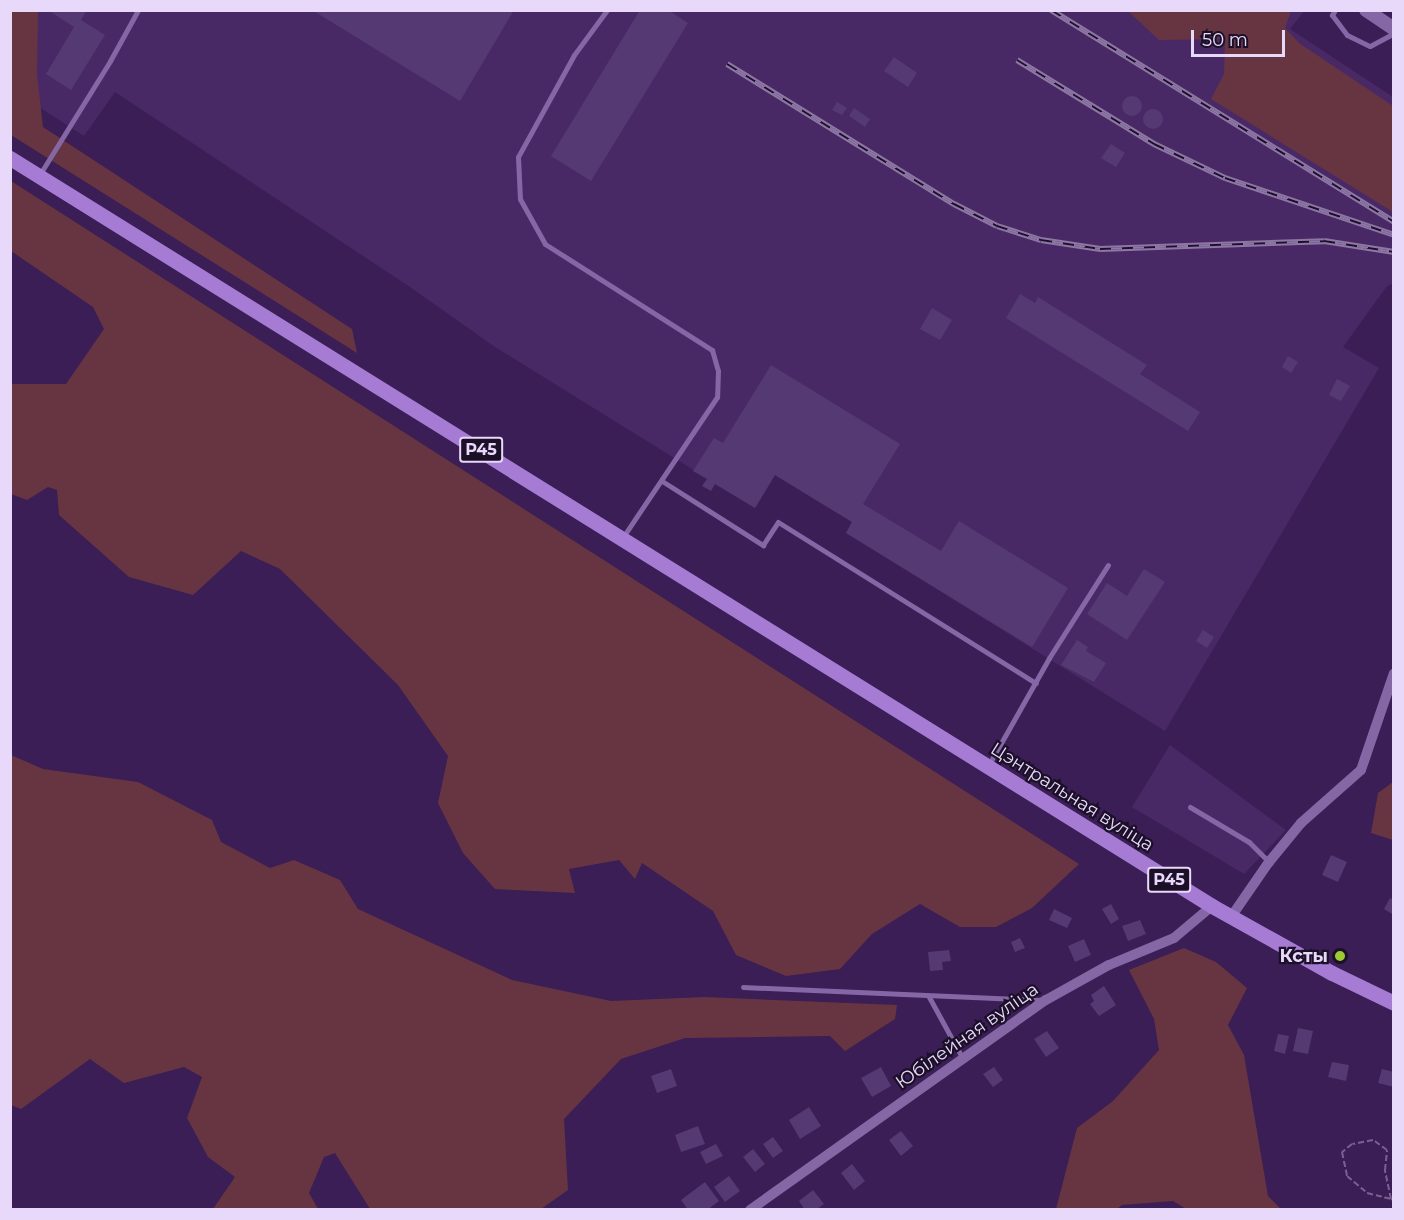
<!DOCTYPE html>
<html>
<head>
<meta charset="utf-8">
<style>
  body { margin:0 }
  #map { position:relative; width:1404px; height:1220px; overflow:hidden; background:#3a1e55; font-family:Montserrat,sans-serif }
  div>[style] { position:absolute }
  .built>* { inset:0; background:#492965 }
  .green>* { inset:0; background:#673541 }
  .building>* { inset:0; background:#553972 }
  .round { border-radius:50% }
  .path>* { height:2px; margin-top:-1px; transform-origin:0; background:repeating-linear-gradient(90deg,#786190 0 6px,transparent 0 9px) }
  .service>* { height:5px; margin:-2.5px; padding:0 2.5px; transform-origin:2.5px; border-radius:2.5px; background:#8467a4 }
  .minor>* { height:10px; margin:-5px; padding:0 5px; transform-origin:5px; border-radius:5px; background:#8467a4 }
  .tertiary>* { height:14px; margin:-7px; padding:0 7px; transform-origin:7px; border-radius:7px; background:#8467a4 }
  .primary>* { height:15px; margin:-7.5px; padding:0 7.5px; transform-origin:7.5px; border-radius:7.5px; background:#a67bd3 }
  .rail>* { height:6px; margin-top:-3px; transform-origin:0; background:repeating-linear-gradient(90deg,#1c1028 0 11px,#8d77a4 0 22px); box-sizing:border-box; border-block:2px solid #8d77a4 }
  .dots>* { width:16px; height:16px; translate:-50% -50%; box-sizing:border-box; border:3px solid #1c1028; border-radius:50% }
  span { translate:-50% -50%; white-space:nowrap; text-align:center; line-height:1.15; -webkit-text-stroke:4.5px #1c1028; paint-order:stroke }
  .shield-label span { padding:2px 4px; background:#1c1028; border:2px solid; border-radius:4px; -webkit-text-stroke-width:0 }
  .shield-label { font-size:16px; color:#e8d9fb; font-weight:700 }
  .street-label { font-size:18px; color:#e8d9fb }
  .poi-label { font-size:18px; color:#e8d9fb; font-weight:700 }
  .right { translate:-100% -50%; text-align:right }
  .frame { position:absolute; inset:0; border:12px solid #e8d9fb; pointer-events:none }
  .scale { position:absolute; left:1191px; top:30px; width:94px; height:27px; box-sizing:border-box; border:3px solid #e8d9fb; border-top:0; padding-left:8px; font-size:18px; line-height:21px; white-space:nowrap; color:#e8d9fb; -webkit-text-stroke:4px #1c1028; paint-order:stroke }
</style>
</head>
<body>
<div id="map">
  <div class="built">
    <i style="clip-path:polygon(10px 11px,1304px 11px,1290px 29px,1393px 97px,1393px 284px,1387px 286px,1343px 347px,1379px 368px,1165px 731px,846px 533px,852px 522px,775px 475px,755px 508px,495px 347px,410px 287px,115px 92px,84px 136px,11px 89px)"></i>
    <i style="clip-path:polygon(1170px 745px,1286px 830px,1244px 874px,1132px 807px)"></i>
  </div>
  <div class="green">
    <i style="clip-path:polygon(10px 11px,38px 11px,37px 74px,43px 127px,352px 329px,357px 353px,11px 135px)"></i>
    <i style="clip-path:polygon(1128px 11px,1291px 11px,1285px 28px,1299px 43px,1393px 106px,1393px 212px,1211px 99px,1224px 74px,1225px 39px,1159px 40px)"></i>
    <i style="clip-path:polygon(10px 181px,11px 181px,1079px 864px,1032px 908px,996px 927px,960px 927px,920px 904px,872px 934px,840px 969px,786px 976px,736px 955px,713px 911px,642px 863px,635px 879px,619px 860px,569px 869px,575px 893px,495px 889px,463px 853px,438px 803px,448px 756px,398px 685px,280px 569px,241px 551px,193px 595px,129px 577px,59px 515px,57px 490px,48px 487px,27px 500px,11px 494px,11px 384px,66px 384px,104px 329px,93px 307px,11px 251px)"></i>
    <i style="clip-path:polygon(11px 755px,43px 769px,138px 782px,212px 820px,221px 842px,270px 868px,294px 860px,340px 880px,358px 909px,512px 980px,611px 1001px,705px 997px,897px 1005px,895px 1019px,845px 1051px,830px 1036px,685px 1038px,621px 1059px,564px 1119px,568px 1190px,541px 1209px,370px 1209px,335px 1153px,324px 1157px,309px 1193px,318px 1209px,213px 1209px,235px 1177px,208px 1157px,187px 1118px,202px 1077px,184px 1067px,124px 1083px,90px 1059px,21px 1109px,11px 1105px)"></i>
    <i style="clip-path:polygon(1393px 782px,1393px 840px,1371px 833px,1378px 793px)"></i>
    <i style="clip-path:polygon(1184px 948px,1216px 962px,1247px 988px,1228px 1025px,1244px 1055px,1268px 1196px,1281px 1209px,1186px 1209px,1173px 1201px,1122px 1205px,1117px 1209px,1056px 1209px,1077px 1128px,1113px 1101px,1159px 1050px,1154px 1019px,1129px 970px)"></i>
  </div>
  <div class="building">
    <i style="clip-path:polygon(48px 10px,87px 10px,81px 20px,105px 35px,71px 90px,46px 74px,74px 27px)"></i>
    <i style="clip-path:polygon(312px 10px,514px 10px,460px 101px)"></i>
    <i style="clip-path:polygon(640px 10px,668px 10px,688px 23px,591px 181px,551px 156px)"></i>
    <i style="clip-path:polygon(894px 57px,917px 73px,908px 87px,884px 71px)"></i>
    <i class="round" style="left:1122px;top:96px;width:20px;height:20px"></i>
    <i style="clip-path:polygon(837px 102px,847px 108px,842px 115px,832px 110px)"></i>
    <i style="clip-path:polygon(854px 108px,870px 119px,865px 127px,849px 116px)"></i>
    <i class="round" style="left:1143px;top:109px;width:20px;height:20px"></i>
    <i style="clip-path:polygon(1111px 144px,1125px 153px,1116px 167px,1101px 158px)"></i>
    <i style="clip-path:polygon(1020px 294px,1035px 303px,1038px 297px,1147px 365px,1140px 374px,1200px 412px,1188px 431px,1006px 318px)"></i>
    <i style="clip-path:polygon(932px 308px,952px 320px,940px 340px,920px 329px)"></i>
    <i style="clip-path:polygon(1288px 356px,1298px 362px,1291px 373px,1282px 367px)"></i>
    <i style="clip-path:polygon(771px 365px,900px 444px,863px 504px,941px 551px,959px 521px,1068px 588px,1032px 647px,846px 533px,852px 522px,775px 475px,755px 508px,715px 484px,711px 491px,702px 486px,707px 479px,693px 471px,714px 438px,723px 443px)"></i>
    <i style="clip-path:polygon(1337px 379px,1350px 386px,1341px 401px,1329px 395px)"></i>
    <i style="clip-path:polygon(1144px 569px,1165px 582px,1127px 640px,1087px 614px,1107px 583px,1127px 596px)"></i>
    <i style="clip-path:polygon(1203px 630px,1214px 637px,1207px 648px,1196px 641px)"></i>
    <i style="clip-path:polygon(1077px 640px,1088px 647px,1086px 651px,1106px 663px,1094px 682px,1061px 665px)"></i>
    <i style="clip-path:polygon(1331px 855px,1347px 862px,1338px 882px,1322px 875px)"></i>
    <i style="clip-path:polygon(1390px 898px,1394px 900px,1394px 915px,1384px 909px)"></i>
    <i style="clip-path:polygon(1111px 904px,1119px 919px,1111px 924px,1102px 909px)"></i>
    <i style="clip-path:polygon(1054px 909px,1072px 918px,1067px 928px,1049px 920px)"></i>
    <i style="clip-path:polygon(1140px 920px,1146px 934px,1128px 941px,1122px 926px)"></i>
    <i style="clip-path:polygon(1020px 938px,1025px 948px,1015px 952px,1011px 942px)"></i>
    <i style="clip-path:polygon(1084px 939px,1091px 955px,1075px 962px,1068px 946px)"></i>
    <i style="clip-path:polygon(949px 950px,951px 961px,942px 962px,943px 970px,930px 971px,928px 952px)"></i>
    <i style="clip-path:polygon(1104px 986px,1116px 1005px,1099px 1016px,1090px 1004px,1094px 1001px,1091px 995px)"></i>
    <i style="clip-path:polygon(1298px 1028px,1313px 1031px,1308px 1054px,1293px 1051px)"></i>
    <i style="clip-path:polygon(1047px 1031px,1059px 1048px,1046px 1057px,1034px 1039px)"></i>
    <i style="clip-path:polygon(1278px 1034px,1289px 1036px,1285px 1054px,1274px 1051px)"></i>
    <i style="clip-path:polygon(1332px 1062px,1349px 1065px,1346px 1081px,1328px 1077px)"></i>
    <i style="clip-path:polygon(881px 1067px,891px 1086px,872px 1097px,861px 1078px)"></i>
    <i style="clip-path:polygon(994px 1067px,1003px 1080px,993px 1087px,983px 1074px)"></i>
    <i style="clip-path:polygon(671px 1069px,677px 1086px,657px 1093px,651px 1076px)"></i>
    <i style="clip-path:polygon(1382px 1069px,1394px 1072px,1394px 1087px,1378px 1083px)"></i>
    <i style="clip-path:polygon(809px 1107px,821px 1126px,800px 1139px,789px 1120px)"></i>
    <i style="clip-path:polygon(698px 1126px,705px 1144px,681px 1152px,675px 1135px)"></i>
    <i style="clip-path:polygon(901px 1131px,913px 1146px,901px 1156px,889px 1140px)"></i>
    <i style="clip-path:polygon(773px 1137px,783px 1151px,773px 1158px,763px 1144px)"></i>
    <i style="clip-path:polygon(716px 1144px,723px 1156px,706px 1164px,700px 1152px)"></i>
    <i style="clip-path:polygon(753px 1149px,765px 1164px,755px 1172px,743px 1157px)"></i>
    <i style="clip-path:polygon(852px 1164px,865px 1181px,854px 1190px,841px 1173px)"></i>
    <i style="clip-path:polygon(729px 1176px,740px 1191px,725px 1202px,714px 1187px)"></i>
    <i style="clip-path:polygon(705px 1182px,719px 1201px,707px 1210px,688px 1210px,681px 1200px)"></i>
    <i style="clip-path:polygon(813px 1190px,824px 1204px,816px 1210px,805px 1210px,799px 1201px)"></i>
  </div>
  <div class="path">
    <i style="left:1391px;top:1199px;width:30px;rotate:-102deg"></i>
    <i style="left:1385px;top:1170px;width:20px;rotate:-84deg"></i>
    <i style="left:1387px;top:1150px;width:17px;rotate:-144deg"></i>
    <i style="left:1373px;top:1140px;width:21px;rotate:169deg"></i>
    <i style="left:1352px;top:1144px;width:13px;rotate:141deg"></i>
    <i style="left:1342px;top:1152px;width:25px;rotate:78deg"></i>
    <i style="left:1347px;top:1176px;width:26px;rotate:40deg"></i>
    <i style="left:1367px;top:1193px;width:25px;rotate:14deg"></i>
    <i style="left:1391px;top:1199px;width:3px;rotate:18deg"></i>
  </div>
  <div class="service">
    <i style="left:607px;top:10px;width:56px;rotate:126.3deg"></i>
    <i style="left:574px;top:55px;width:116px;rotate:118.8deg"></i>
    <i style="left:518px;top:157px;width:42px;rotate:87.3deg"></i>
    <i style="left:520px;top:199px;width:51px;rotate:60.9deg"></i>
    <i style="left:545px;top:244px;width:198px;rotate:32.4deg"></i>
    <i style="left:712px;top:350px;width:22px;rotate:74deg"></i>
    <i style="left:718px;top:371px;width:26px;rotate:92deg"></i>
    <i style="left:717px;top:397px;width:169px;rotate:123.9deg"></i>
    <i style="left:1335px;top:10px;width:6px;rotate:121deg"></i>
    <i style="left:1332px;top:15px;width:25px;rotate:53deg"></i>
    <i style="left:1347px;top:35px;width:25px;rotate:26deg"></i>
    <i style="left:1370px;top:46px;width:27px;rotate:-28deg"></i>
    <i style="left:40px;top:174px;width:133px;rotate:-58.2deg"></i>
    <i style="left:110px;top:61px;width:58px;rotate:-61.2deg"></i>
    <i style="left:662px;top:481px;width:120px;rotate:32.4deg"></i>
    <i style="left:763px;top:545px;width:27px;rotate:-57deg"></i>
    <i style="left:778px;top:522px;width:304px;rotate:32deg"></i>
    <i style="left:988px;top:766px;width:124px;rotate:-60.5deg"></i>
    <i style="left:1049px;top:658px;width:110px;rotate:-57.6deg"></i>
    <i style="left:1190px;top:807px;width:69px;rotate:30.7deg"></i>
    <i style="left:1249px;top:842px;width:28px;rotate:45deg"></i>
    <i style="left:743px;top:987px;width:299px;rotate:2.5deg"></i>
    <i style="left:929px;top:997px;width:71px;rotate:61.3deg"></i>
  </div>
  <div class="minor">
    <i style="left:1231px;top:917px;width:67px;rotate:-55.4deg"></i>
    <i style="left:1269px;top:862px;width:50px;rotate:-50.6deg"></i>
    <i style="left:1301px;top:823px;width:80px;rotate:-41.5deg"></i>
    <i style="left:1361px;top:770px;width:102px;rotate:-71.2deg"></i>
    <i style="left:750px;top:1210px;width:363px;rotate:-35.4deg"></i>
    <i style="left:1046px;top:1000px;width:72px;rotate:-29.1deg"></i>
    <i style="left:1109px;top:965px;width:70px;rotate:-22.6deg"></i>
    <i style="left:1174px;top:938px;width:50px;rotate:-40.1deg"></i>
  </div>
  <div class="tertiary">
    <i style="left:1366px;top:10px;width:34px;rotate:34deg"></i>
  </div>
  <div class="primary">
    <i style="left:10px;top:158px;width:1416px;rotate:31.89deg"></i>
    <i style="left:1212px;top:906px;width:137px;rotate:29.2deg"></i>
    <i style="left:1332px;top:973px;width:69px;rotate:25.8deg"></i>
  </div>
  <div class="rail">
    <i style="left:1051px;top:10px;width:403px;rotate:31.7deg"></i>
    <i style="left:1017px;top:60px;width:161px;rotate:31.5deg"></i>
    <i style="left:1154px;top:144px;width:79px;rotate:25.6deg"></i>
    <i style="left:1225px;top:178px;width:178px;rotate:18.6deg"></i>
    <i style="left:727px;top:64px;width:267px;rotate:31.7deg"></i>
    <i style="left:954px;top:204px;width:48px;rotate:27.1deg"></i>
    <i style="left:997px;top:226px;width:46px;rotate:17.7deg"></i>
    <i style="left:1041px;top:240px;width:60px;rotate:8.7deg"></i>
    <i style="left:1100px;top:249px;width:224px;rotate:-2deg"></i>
    <i style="left:1324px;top:241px;width:71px;rotate:8.9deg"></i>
  </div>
  <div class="dots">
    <i style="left:1340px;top:956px;background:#9dca31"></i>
  </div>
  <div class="shield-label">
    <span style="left:481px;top:450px">Р45</span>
    <span style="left:1169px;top:880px">Р45</span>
  </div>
  <div class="street-label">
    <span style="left:1072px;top:797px;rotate:32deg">Цэнтральная вуліца</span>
    <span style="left:967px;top:1036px;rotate:-35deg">Юбілейная вуліца</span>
  </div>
  <div class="poi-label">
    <span class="right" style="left:1328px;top:956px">Ксты</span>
  </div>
  <div class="frame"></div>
  <div class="scale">50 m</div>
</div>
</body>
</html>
